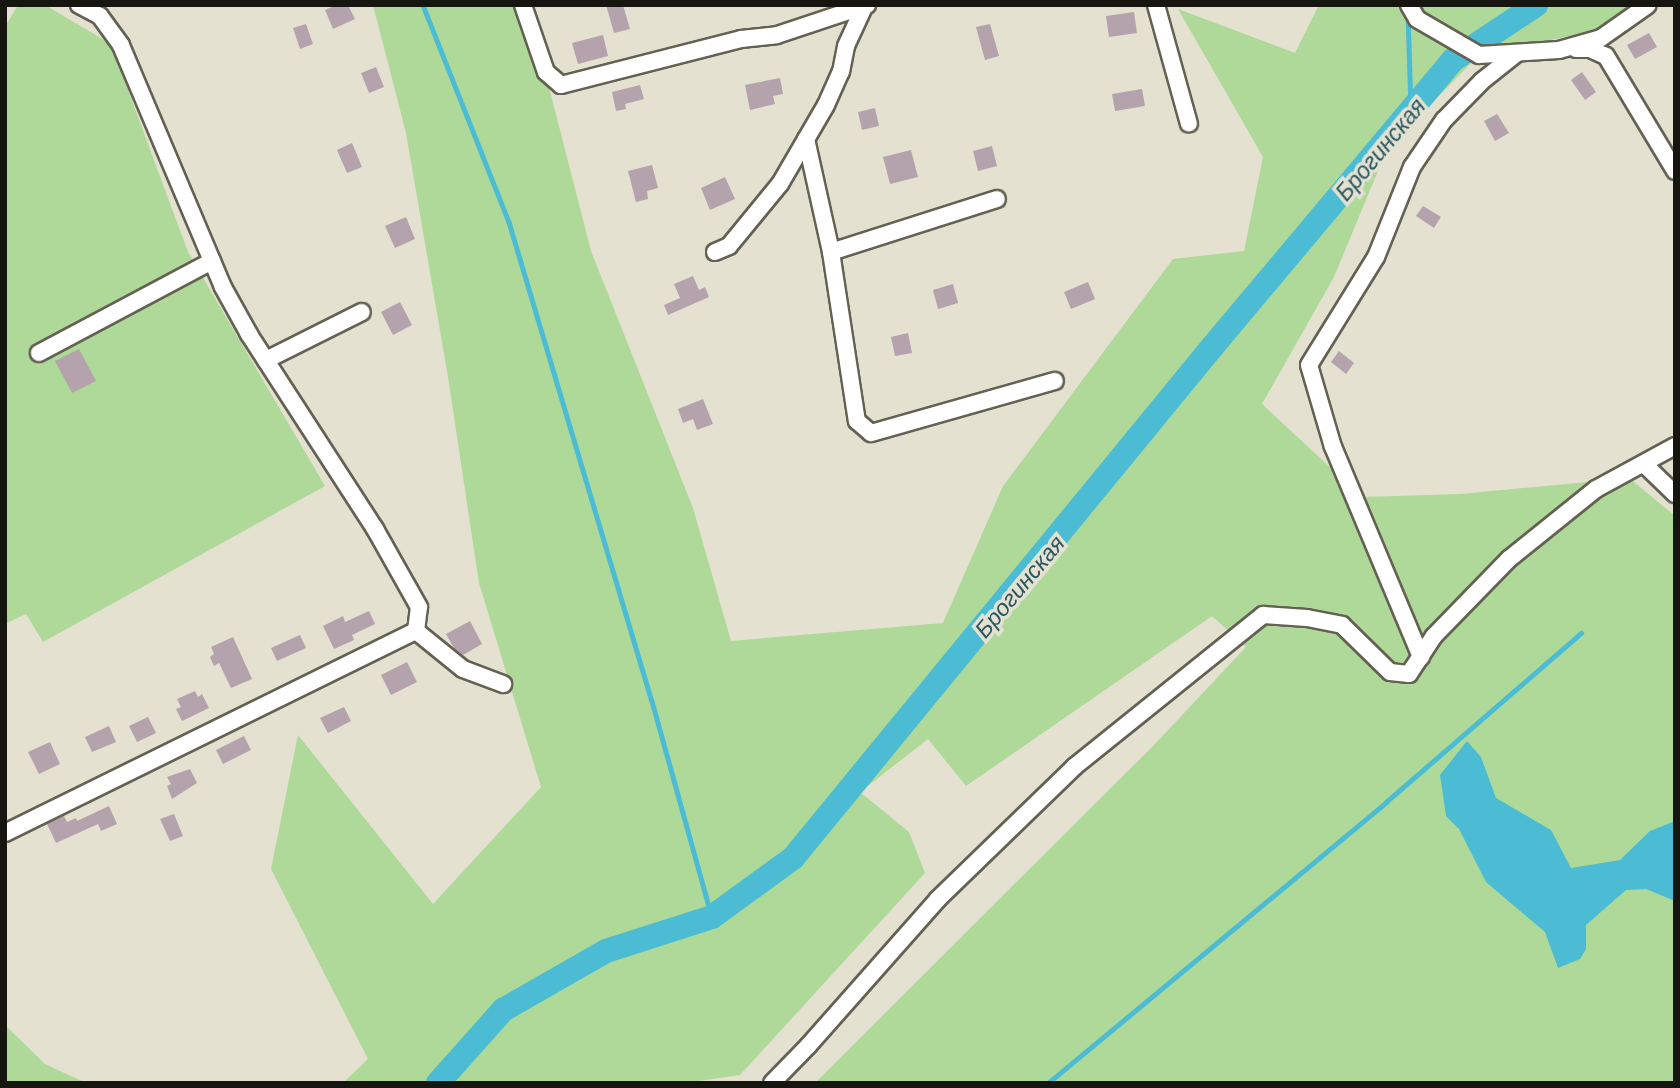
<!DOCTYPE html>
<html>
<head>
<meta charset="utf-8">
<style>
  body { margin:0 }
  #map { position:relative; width:1680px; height:1088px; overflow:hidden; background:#e4e1d0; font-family:Barlow,sans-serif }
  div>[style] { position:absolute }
  .green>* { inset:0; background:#aed999 }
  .water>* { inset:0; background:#4bbcd4 }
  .stream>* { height:4.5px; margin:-2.25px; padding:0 2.25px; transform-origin:2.25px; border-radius:2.25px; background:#4bbcd4 }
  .river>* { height:24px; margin:-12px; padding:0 12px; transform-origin:12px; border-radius:12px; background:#4bbcd4 }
  .building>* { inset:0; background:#b4a3ac }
  .roads { filter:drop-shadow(2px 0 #646153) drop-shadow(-2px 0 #646153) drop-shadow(0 2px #646153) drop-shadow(0 -2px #646153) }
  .minor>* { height:16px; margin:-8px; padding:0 8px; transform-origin:8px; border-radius:8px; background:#fff }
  span { translate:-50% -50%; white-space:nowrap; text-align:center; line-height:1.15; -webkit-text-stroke:7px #e4e1d0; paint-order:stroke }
  .water-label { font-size:23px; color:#295863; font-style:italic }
  .frame { position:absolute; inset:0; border:7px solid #161510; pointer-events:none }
</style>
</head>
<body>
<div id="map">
  <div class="green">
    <i style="clip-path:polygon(18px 5px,45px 5px,111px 44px,188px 252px,325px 486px,43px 642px,26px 614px,5px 624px,5px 27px)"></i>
    <i style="clip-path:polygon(373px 5px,528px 5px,591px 251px,693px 508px,731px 641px,943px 623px,1003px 486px,1173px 259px,1244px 251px,1263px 157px,1178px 9px,1295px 53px,1319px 5px,1633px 5px,1593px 31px,1479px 55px,1387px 149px,1334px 277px,1262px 404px,1362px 497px,1461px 494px,1629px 478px,1675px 516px,1675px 1083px,815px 1083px,1154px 745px,1246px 647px,1212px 616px,966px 786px,928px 739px,860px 792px,909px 832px,925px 873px,740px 1075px,685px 1083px,343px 1083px,368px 1059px,271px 869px,298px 735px,433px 904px,541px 787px,479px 583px,448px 377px,406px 133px)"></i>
    <i style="clip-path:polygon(5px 1025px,45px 1064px,86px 1083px,5px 1083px)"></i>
  </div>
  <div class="water">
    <i style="clip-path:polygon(1467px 741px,1481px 757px,1496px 798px,1551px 830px,1571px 868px,1620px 860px,1650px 831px,1675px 821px,1675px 901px,1646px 889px,1626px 890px,1586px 925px,1586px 949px,1580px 959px,1558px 968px,1545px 932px,1486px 882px,1459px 829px,1446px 816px,1440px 775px)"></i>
  </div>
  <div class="stream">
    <i style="left:423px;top:5px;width:233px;rotate:68.4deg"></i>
    <i style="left:509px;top:222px;width:500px;rotate:73.4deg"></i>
    <i style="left:652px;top:701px;width:224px;rotate:74.5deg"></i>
    <i style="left:1408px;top:13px;width:97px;rotate:88.2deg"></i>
    <i style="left:1048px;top:1083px;width:440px;rotate:-39.7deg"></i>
    <i style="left:1386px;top:802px;width:258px;rotate:-40.9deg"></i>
  </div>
  <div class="river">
    <i style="left:438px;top:1083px;width:98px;rotate:-48.3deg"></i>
    <i style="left:503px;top:1010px;width:119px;rotate:-29.8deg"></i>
    <i style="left:606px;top:951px;width:111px;rotate:-17.8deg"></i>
    <i style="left:712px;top:917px;width:100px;rotate:-36.1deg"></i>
    <i style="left:793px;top:858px;width:662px;rotate:-50.64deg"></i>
    <i style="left:1213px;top:346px;width:373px;rotate:-50deg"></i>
    <i style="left:1453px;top:60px;width:100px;rotate:-33.5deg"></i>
  </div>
  <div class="building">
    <i style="clip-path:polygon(336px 5px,348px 5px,355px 19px,333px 29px,325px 10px)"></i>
    <i style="clip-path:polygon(606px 5px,623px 5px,630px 29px,614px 33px)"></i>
    <i style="clip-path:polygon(1134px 12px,1137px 33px,1109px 37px,1106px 16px)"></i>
    <i style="clip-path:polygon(306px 24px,313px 44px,300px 49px,293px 28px)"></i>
    <i style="clip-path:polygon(990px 24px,999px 56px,985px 60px,976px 27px)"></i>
    <i style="clip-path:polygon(1649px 33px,1657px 47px,1635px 59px,1627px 45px)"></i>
    <i style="clip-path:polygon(603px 35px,608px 56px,578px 64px,572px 43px)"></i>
    <i style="clip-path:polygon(376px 67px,384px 87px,369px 93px,361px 73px)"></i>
    <i style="clip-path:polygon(1582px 72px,1596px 92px,1585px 100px,1571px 80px)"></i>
    <i style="clip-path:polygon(780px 78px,783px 94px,773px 96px,775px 104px,750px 110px,745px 85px)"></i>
    <i style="clip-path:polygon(640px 85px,644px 99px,625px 104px,626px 109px,616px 111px,612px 92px)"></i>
    <i style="clip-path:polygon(1142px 89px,1145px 106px,1115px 111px,1112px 94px)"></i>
    <i style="clip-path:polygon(875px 108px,879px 126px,862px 130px,858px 112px)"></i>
    <i style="clip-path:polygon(1497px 114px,1509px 133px,1495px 141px,1484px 121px)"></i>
    <i style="clip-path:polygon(352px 143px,362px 167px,347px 173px,337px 150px)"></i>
    <i style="clip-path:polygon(992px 146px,997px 166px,978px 171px,973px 151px)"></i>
    <i style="clip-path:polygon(911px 150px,918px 177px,890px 184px,883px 157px)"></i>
    <i style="clip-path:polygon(652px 165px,658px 188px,647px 191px,648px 199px,636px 202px,628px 171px)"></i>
    <i style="clip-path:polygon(725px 177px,735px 199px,710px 210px,701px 188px)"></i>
    <i style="clip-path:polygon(1423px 206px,1441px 217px,1434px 228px,1416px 216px)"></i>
    <i style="clip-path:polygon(406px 217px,415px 239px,395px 248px,385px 226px)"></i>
    <i style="clip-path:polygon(693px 276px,699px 290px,705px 287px,709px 297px,668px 315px,664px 305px,680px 298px,674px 284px)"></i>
    <i style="clip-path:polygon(1088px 282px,1095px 299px,1071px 309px,1064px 292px)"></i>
    <i style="clip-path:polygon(953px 284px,958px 303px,938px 309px,933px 290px)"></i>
    <i style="clip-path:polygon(400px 302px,412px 325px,393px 335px,381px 312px)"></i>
    <i style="clip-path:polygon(908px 333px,912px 353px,895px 356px,891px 337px)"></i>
    <i style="clip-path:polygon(79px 349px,96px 381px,72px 393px,55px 361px)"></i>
    <i style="clip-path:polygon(1339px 351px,1354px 363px,1346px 374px,1331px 362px)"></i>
    <i style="clip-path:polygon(703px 399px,713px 424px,697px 430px,693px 419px,683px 423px,678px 409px)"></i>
    <i style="clip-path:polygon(369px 611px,375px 624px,352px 635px,354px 640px,334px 649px,323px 626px,343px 616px,345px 622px)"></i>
    <i style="clip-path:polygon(470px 621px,482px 644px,463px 655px,454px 648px,446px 634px)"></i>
    <i style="clip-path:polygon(300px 635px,306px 648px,277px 661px,271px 648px)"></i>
    <i style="clip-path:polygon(233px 637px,252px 679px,231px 688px,219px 663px,214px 666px,210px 657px,214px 654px,211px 647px)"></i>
    <i style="clip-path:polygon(407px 662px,417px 682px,391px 695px,381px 675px)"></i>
    <i style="clip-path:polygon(195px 691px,198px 697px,202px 694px,209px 708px,182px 721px,176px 709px,181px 707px,177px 699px)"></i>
    <i style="clip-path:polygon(344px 707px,351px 721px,328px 733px,320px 718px)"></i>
    <i style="clip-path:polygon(148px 717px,156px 733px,137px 742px,129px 726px)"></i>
    <i style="clip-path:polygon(109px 726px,116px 742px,92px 752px,85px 737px)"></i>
    <i style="clip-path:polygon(244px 736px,251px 750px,223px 764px,216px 750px)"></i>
    <i style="clip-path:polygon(50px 742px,60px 764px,39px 774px,28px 752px)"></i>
    <i style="clip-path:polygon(190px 769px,197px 783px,172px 799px,167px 786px,171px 784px,167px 777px)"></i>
    <i style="clip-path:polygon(109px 806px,117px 824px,101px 831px,98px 824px,56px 843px,47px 824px,64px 816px,67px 822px,76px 818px,77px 821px)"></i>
    <i style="clip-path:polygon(174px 814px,183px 836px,170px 841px,160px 819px)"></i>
  </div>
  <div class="roads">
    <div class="minor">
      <i style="left:523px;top:5px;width:71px;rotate:71.1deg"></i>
      <i style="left:546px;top:72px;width:20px;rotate:41deg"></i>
      <i style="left:561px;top:85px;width:186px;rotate:-14.3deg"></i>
      <i style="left:741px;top:39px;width:36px;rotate:-6deg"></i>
      <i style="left:777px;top:35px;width:95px;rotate:-18.4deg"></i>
      <i style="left:1156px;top:5px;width:123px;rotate:74.5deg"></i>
      <i style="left:1409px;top:5px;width:16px;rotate:60deg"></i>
      <i style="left:1417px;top:19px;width:72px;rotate:30.1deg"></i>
      <i style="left:1479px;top:55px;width:80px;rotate:-3.6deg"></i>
      <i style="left:1559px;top:50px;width:44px;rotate:-15.9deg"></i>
      <i style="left:1601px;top:38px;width:57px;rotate:-35.1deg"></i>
      <i style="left:1576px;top:49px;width:14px"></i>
      <i style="left:1590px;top:49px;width:17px;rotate:24deg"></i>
      <i style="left:1606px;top:56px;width:134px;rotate:59deg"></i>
      <i style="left:806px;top:139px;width:116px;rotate:77.5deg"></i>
      <i style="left:831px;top:252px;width:171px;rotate:81.3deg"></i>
      <i style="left:857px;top:421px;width:18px;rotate:41deg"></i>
      <i style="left:871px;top:433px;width:191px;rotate:-15.8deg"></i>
      <i style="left:715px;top:252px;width:15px;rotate:-23deg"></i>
      <i style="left:729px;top:246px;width:80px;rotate:-50.6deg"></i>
      <i style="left:780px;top:184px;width:91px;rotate:-59.8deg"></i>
      <i style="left:826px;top:105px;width:36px;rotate:-66deg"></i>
      <i style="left:841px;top:72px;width:26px;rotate:-79deg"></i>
      <i style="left:846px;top:46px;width:43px;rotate:-65.2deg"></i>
      <i style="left:831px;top:252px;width:174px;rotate:-17.7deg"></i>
      <i style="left:39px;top:353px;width:196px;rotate:-28deg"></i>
      <i style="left:266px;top:360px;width:107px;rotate:-26.6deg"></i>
      <i style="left:1644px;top:464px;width:43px;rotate:44.1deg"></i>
      <i style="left:416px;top:631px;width:60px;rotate:39deg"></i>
      <i style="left:463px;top:669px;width:43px;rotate:20.6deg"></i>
      <i style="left:1421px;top:657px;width:228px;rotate:-112.7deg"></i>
      <i style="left:1333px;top:447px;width:85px;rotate:-106.3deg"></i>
      <i style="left:1309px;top:365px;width:127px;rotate:-58.2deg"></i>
      <i style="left:1376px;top:257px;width:97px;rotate:-68.2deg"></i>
      <i style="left:1412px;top:167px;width:57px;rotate:-55.8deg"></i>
      <i style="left:1444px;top:120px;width:54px;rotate:-45.7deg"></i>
      <i style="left:1482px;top:81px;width:43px;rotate:-38.5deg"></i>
      <i style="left:5px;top:833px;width:458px;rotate:-26.2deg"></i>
      <i style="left:416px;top:631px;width:24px;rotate:-83deg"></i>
      <i style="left:419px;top:607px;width:90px;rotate:-119.4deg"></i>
      <i style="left:375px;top:529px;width:232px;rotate:-122.9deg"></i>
      <i style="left:249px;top:334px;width:54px;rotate:-119deg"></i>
      <i style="left:223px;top:287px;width:263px;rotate:-112.9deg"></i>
      <i style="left:121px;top:45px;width:36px;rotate:-126deg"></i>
      <i style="left:100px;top:16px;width:24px;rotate:-152deg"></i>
      <i style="left:772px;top:1083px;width:52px;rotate:-45.8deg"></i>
      <i style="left:808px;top:1046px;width:196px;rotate:-48.5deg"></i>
      <i style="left:938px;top:899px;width:190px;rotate:-44.1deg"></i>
      <i style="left:1074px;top:767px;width:243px;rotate:-38.8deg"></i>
      <i style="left:1263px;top:615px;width:44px;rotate:3.9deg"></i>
      <i style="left:1307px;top:618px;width:36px;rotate:11deg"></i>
      <i style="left:1342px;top:625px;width:67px;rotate:44.4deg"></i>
      <i style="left:1390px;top:672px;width:19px;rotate:6deg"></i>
      <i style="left:1409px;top:674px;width:45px;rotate:-56.7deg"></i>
      <i style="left:1434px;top:636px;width:107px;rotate:-45.8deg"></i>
      <i style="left:1509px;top:559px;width:112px;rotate:-38.8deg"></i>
      <i style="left:1596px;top:489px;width:90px;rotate:-28.6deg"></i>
    </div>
  </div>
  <div class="water-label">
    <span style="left:1380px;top:149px;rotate:-50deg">Брогинская</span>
    <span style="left:1019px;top:586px;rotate:-50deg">Брогинская</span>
  </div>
  <div class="frame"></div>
</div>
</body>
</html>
